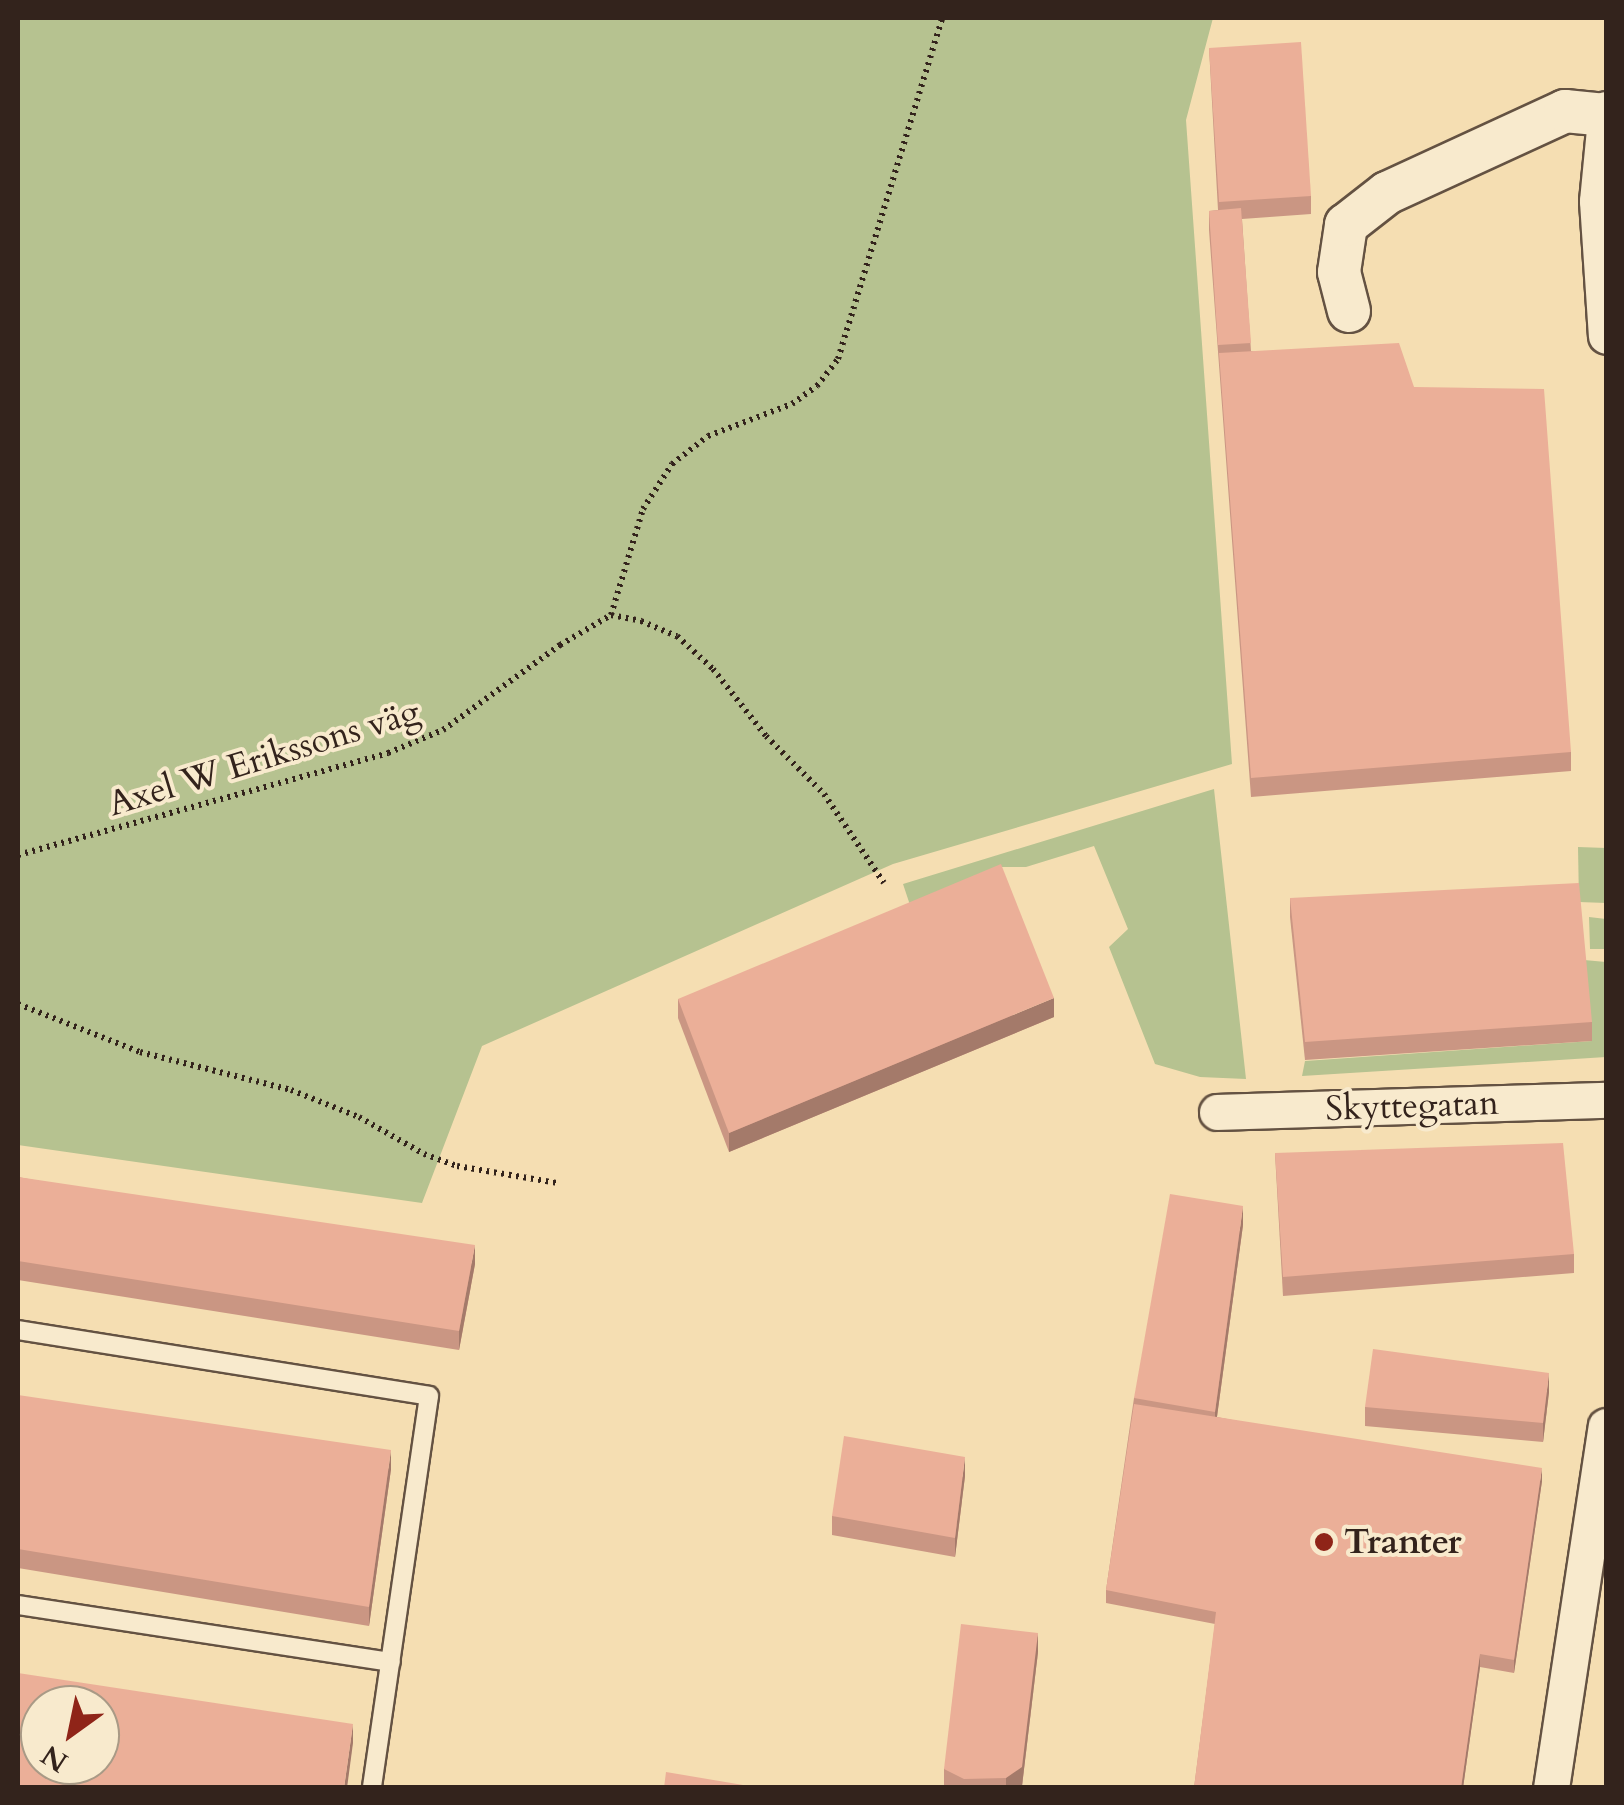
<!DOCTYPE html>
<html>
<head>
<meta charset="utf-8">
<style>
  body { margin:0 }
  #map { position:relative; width:1624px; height:1805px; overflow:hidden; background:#f5deb2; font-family:Cardo,serif }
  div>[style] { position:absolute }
  .green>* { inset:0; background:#b6c290 }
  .path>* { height:6px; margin-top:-3px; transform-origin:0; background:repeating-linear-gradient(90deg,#33231c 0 2.5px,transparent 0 7.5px) }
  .roads { filter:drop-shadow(2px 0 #645242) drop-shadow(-2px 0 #645242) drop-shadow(0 2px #645242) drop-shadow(0 -2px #645242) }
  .service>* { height:18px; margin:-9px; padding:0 9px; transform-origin:9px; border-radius:9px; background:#f8eacd }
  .minor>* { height:35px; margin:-17.5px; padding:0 17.5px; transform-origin:17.5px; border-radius:17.5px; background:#f8eacd }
  .tertiary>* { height:42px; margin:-21px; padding:0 21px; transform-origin:21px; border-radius:21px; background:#f8eacd }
  .wall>* { inset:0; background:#ca9683 }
  .shaded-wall>* { inset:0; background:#a47a6a }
  .building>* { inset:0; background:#ebaf98 }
  .dots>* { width:28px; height:28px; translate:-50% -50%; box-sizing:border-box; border:5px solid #f8eacd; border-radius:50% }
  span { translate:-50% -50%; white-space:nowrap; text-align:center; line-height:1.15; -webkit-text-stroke:8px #f8eacd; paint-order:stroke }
  .street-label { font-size:35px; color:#33231c }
  .poi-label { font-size:35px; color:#33231c; font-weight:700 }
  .left { translate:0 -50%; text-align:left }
  .frame { position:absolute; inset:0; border:20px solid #33231c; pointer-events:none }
  .north { position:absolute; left:20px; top:1685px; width:100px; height:100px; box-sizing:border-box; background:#f8eacd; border:2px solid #a99a86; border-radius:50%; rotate:213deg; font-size:28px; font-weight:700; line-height:40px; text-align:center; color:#33231c }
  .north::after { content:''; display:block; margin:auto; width:35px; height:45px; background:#8f2418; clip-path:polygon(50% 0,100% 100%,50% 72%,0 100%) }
</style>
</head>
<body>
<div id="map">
  <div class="green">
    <i style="clip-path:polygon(18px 18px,1213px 18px,1186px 120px,1232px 764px,893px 864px,482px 1046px,422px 1203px,18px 1145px)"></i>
    <i style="clip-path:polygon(1214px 789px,1246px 1079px,1200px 1077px,1155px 1064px,1109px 947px,1128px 929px,1094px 846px,1026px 867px,1001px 867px,910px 905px,903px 884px)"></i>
    <i style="clip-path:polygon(1578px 847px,1606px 848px,1606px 903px,1579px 902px)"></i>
    <i style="clip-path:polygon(1589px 917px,1606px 919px,1606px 949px,1590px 949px)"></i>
    <i style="clip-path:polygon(1584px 960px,1606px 962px,1606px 1057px,1302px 1076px,1305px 1061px,1592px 1041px)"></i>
  </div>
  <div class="path">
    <i style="left:611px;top:615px;width:31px;rotate:11deg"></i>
    <i style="left:641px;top:621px;width:39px;rotate:23deg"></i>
    <i style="left:677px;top:636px;width:49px;rotate:42.5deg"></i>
    <i style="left:713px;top:669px;width:85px;rotate:51.7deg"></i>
    <i style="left:766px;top:736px;width:82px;rotate:45deg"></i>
    <i style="left:824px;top:794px;width:107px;rotate:56deg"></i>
    <i style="left:18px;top:855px;width:384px;rotate:-15.4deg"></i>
    <i style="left:388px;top:753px;width:60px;rotate:-22.7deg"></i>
    <i style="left:443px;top:730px;width:145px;rotate:-36deg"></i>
    <i style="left:560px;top:645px;width:59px;rotate:-30.5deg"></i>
    <i style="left:611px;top:615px;width:111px;rotate:-73.2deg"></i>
    <i style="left:643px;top:509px;width:54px;rotate:-57.2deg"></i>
    <i style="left:672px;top:464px;width:46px;rotate:-37.9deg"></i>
    <i style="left:708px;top:436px;width:90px;rotate:-20.9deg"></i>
    <i style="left:792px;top:404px;width:31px;rotate:-36deg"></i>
    <i style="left:817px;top:386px;width:34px;rotate:-52deg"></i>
    <i style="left:838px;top:359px;width:357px;rotate:-73deg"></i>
    <i style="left:18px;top:1004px;width:131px;rotate:21.5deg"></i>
    <i style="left:140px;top:1052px;width:156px;rotate:14.1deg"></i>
    <i style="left:291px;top:1090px;width:73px;rotate:21.7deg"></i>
    <i style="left:359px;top:1117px;width:75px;rotate:29.6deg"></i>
    <i style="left:424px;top:1154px;width:35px;rotate:20deg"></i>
    <i style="left:457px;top:1166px;width:101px;rotate:9.6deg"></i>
  </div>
  <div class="roads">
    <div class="service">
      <i style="left:18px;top:1330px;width:416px;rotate:9.1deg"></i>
      <i style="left:429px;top:1396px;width:396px;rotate:98.3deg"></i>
      <i style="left:18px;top:1605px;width:377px;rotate:8.7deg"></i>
    </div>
    <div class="minor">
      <i style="left:1606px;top:109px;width:92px;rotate:95.6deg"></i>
      <i style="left:1597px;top:201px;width:135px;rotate:86.2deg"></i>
      <i style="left:1217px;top:1112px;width:389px;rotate:-1.8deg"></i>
      <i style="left:1551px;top:1788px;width:366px;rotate:-81.4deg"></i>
    </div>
    <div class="tertiary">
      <i style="left:1349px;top:311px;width:40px;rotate:-104.4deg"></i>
      <i style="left:1339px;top:272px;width:48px;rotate:-81.5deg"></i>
      <i style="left:1346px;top:225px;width:52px;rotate:-38deg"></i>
      <i style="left:1387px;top:193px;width:196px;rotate:-24.7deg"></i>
      <i style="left:1565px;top:111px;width:40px;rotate:5.7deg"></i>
    </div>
  </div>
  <div class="wall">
    <i style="clip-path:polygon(1209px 48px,1311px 196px,1311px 214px,1242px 219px,1251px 351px,1414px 387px,1571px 752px,1571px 771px,1251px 797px,1209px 230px,1209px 211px,1218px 210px)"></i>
    <i style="clip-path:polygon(1290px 898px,1592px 1022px,1592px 1041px,1305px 1060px,1290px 917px)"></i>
    <i style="clip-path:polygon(678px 999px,1054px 1017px,729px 1152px,678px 1018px)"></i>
    <i style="clip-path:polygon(1275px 1153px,1574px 1254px,1574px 1273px,1283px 1296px)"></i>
    <i style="clip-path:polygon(18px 1177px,475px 1264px,459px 1350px,18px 1280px)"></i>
    <i style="clip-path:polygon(1243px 1225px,1217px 1417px,1542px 1481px,1514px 1673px,1480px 1667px,1463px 1788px,1194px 1788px,1215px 1624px,1106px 1603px,1106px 1590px,1134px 1398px)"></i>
    <i style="clip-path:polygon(1549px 1392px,1543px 1442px,1365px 1426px,1365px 1407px)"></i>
    <i style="clip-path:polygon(18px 1400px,391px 1469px,369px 1626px,18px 1568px)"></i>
    <i style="clip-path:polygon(965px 1476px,955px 1557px,832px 1535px,832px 1516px)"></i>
    <i style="clip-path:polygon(1038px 1652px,1022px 1786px,1019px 1788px,944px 1788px,944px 1769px)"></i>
  </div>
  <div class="shaded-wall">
    <i style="clip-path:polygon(1054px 998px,1054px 1017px,729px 1152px,729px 1133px)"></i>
    <i style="clip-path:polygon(1243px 1206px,1243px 1225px,1215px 1431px,1215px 1412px)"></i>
    <i style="clip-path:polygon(475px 1245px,475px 1264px,459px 1350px,459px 1331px)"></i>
    <i style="clip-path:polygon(1549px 1373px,1549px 1392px,1543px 1442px,1543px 1423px)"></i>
    <i style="clip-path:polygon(391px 1450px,391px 1469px,369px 1626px,369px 1607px)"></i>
    <i style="clip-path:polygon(965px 1457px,965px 1476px,955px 1557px,955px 1538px)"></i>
    <i style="clip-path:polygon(1542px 1468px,1542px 1481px,1514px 1673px,1514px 1660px)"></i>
    <i style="clip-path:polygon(1038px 1633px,1038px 1652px,1022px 1786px,1019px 1788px,1006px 1788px,1006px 1778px)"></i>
    <i style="clip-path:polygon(1480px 1654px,1480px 1667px,1463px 1788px,1461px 1788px)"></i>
    <i style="clip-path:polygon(353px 1724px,353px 1743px,347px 1788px,344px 1788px)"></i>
  </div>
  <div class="building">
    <i style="clip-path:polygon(1301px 42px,1311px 196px,1219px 202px,1209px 48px)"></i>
    <i style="clip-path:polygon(1241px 208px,1251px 343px,1218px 345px,1209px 211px)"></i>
    <i style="clip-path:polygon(1399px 343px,1414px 387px,1544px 389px,1571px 752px,1251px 778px,1219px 353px)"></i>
    <i style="clip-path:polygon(1001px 864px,1054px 998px,729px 1133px,678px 999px)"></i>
    <i style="clip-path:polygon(1579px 883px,1592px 1022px,1305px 1042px,1290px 898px)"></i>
    <i style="clip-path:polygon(1563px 1143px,1574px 1254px,1283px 1277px,1275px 1153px)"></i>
    <i style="clip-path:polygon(18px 1177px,475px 1245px,459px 1331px,18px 1261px)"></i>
    <i style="clip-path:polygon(1170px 1194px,1243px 1206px,1215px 1412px,1134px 1398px)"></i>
    <i style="clip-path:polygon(1373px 1349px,1549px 1373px,1543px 1423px,1365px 1407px)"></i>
    <i style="clip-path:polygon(18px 1395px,391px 1450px,369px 1607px,18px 1549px)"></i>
    <i style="clip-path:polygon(1134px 1404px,1542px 1468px,1514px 1660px,1480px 1654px,1461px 1788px,1194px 1788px,1216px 1612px,1106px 1590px)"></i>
    <i style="clip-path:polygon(844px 1436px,965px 1457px,955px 1538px,832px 1516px)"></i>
    <i style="clip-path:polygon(961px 1624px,1038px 1633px,1022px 1767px,1006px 1778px,964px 1779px,944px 1769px)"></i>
    <i style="clip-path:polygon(evenodd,18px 1673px,353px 1724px,344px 1788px,18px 1788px,18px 1673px,40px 1705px,100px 1705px,100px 1765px,40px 1765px,40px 1705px)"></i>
    <i style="clip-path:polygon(666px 1772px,749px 1786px,749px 1788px,664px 1788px)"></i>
  </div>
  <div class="dots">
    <i style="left:1324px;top:1542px;background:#8f2418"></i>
  </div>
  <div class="street-label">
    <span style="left:264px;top:758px;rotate:-17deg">Axel W Erikssons väg</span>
    <span style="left:1412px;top:1106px;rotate:-2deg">Skyttegatan</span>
  </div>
  <div class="poi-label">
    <span class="left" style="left:1344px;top:1542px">Tranter</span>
  </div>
  <div class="frame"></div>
  <div class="north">N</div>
</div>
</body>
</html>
